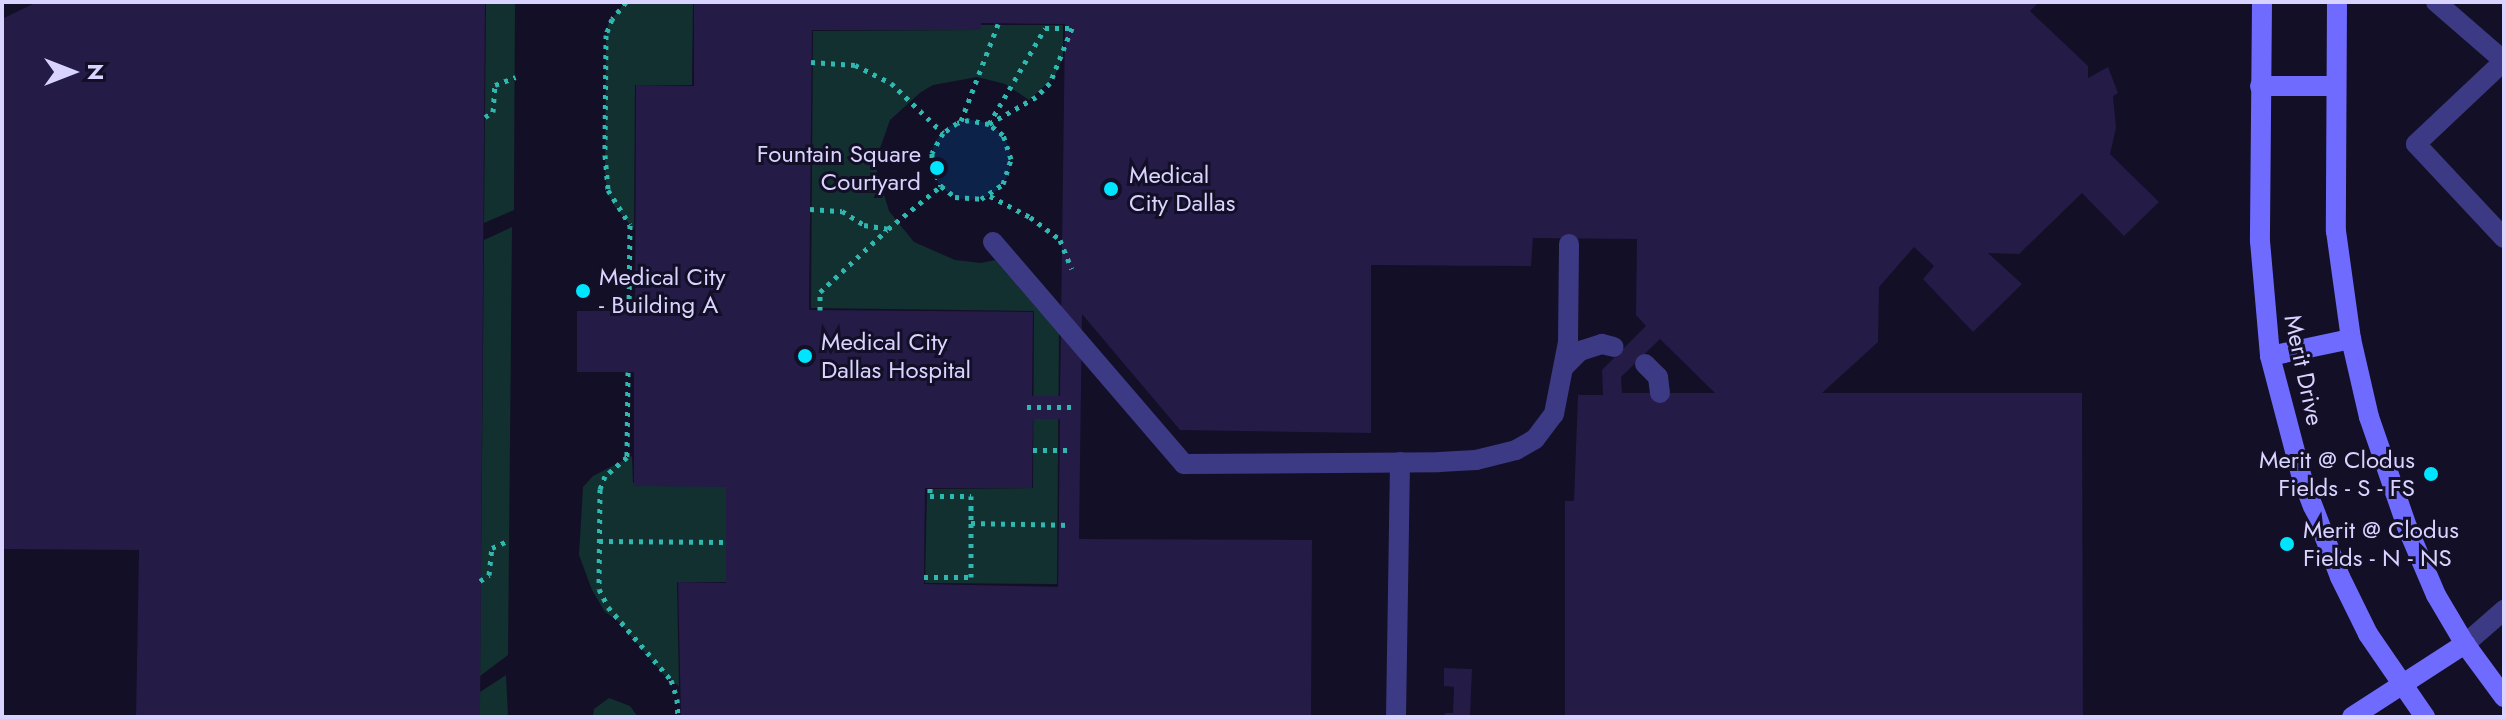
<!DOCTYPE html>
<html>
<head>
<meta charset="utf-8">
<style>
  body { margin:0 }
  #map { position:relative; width:2506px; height:719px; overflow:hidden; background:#130f26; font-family:Jost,sans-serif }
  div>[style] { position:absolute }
  .green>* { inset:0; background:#12302f }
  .water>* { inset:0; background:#0c2248 }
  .round { border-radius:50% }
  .building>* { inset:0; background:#241b47 }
  .path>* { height:5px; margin-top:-2.5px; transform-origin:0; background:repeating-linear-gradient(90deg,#2fb8b0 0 4px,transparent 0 10px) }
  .lane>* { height:20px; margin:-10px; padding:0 10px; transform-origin:10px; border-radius:10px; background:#3d3a85 }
  .secondary>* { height:20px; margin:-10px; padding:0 10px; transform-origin:10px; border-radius:10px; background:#6f6bff }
  .dots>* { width:22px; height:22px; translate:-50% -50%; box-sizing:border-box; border:4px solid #130f26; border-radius:50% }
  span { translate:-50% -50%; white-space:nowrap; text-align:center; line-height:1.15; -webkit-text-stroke:6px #130f26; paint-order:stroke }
  .poi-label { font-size:24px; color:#d9d4ff }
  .right { translate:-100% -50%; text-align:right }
  .left { translate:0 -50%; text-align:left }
  .street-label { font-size:24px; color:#d9d4ff }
  .frame { position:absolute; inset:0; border:4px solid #d9d4ff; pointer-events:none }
  .north { position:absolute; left:32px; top:32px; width:80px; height:80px; -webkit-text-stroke:6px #130f26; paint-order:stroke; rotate:90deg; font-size:22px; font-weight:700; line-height:32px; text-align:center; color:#d9d4ff }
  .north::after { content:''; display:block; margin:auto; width:28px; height:36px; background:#d9d4ff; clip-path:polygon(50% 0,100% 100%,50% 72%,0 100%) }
</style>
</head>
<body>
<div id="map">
  <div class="green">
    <i style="clip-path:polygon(486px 2px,515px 2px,514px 190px,514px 210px,484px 223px)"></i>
    <i style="clip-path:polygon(625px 2px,693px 2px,692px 85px,635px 85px,634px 229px,615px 207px,607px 192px,605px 174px,606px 36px,608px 24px)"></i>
    <i style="clip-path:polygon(981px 25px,1063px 25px,1063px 57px,1055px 76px,1029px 100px,1005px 84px,977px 77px,933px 85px,921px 92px,890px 120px,878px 154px,877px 172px,889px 211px,914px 242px,955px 260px,981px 263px,995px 260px,1059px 333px,1057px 584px,925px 583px,927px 489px,1033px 488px,1034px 311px,811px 308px,813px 31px,981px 30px)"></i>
    <i style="clip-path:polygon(512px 227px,508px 655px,480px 676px,484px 240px)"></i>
    <i style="clip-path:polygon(632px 456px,633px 483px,729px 483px,728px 582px,677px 582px,679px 686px,664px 675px,618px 621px,605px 612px,592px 590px,579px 555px,583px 487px,593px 476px)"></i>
    <i style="clip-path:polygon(506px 675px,508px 717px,480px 717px,480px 692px)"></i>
    <i style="clip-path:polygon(609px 698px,630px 706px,638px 717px,593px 717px,594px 709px)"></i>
  </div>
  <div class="water">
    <i class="round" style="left:931px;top:120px;width:80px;height:80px"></i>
  </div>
  <div class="building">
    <i style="clip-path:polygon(37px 2px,485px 2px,480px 717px,136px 717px,139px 550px,2px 549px,2px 19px)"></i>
    <i style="clip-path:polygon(evenodd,694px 2px,2039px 2px,2030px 11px,2088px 66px,2088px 78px,2108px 67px,2118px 93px,2113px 96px,2116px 128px,2110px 154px,2159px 202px,2124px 236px,2082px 193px,2019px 254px,1988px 253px,2022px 284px,1973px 332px,1923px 279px,1934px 266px,1914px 247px,1879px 287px,1878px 342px,1822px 393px,2082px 393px,2083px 717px,1565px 717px,1565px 501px,1574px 501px,1578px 395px,1603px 395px,1602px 370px,1646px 326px,1636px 315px,1637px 239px,1533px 238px,1531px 266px,1371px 265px,1371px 433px,1180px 430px,1082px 314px,1079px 539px,1312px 540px,1311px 717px,681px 717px,678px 582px,726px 583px,726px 487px,634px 486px,634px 372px,577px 372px,577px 311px,635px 311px,636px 85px,694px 86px,694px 2px,981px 23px,1065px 24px,1060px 396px,1032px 396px,1033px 312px,809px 310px,812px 30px,981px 30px,981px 23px,694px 2px,1660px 339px,1715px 393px,1622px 393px,1621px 377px,1660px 339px,694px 2px,1033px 419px,1060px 419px,1058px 587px,924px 584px,925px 488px,1032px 488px,1033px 419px)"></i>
    <i style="clip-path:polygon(1444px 668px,1472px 669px,1470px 717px,1444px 717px,1445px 713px,1453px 713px,1454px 687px,1444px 686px)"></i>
  </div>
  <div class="path">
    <i style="left:626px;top:2px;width:22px;rotate:129deg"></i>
    <i style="left:612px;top:19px;width:17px;rotate:111deg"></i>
    <i style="left:606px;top:35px;width:120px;rotate:90.5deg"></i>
    <i style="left:605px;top:155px;width:35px;rotate:85deg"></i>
    <i style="left:608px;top:190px;width:41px;rotate:57.8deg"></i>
    <i style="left:630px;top:225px;width:86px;rotate:90.7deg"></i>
    <i style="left:811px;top:62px;width:44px;rotate:3.9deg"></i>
    <i style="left:855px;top:65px;width:40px;rotate:26.6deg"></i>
    <i style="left:891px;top:83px;width:72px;rotate:43.9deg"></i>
    <i style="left:943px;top:133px;width:23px;rotate:119deg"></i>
    <i style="left:932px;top:153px;width:13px;rotate:90deg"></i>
    <i style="left:932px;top:166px;width:22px;rotate:66deg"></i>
    <i style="left:941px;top:186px;width:18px;rotate:38deg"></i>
    <i style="left:955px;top:197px;width:26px;rotate:4deg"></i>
    <i style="left:981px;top:199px;width:27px;rotate:-34deg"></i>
    <i style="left:1003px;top:184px;width:26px;rotate:-72deg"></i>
    <i style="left:1011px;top:159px;width:25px;rotate:-108deg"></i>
    <i style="left:1003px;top:135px;width:18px;rotate:-142deg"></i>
    <i style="left:989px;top:124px;width:111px;rotate:-59.7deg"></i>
    <i style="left:1045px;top:28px;width:27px"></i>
    <i style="left:1072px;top:28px;width:59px;rotate:111.8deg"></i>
    <i style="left:1050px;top:83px;width:20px;rotate:135deg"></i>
    <i style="left:1036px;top:97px;width:54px;rotate:150.1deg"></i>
    <i style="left:989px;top:124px;width:20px;rotate:-169deg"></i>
    <i style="left:969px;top:120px;width:12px;rotate:166deg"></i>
    <i style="left:957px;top:123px;width:17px;rotate:144deg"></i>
    <i style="left:485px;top:117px;width:9px;rotate:-32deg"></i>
    <i style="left:493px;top:112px;width:27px;rotate:-86deg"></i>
    <i style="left:495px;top:85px;width:22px;rotate:-21deg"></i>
    <i style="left:961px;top:121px;width:104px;rotate:-69.1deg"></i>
    <i style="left:990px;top:196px;width:45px;rotate:27.7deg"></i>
    <i style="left:1030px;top:217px;width:38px;rotate:37deg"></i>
    <i style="left:1060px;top:240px;width:31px;rotate:68deg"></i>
    <i style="left:810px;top:209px;width:32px;rotate:4deg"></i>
    <i style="left:842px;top:211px;width:26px;rotate:32deg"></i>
    <i style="left:864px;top:225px;width:24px;rotate:9deg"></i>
    <i style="left:888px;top:229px;width:68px;rotate:-39.1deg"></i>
    <i style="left:820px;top:310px;width:18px;rotate:-90deg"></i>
    <i style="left:820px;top:292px;width:91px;rotate:-42.8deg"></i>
    <i style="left:628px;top:372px;width:85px;rotate:90.7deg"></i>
    <i style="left:627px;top:457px;width:29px;rotate:139deg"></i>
    <i style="left:605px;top:476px;width:14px;rotate:111deg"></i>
    <i style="left:600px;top:489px;width:100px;rotate:90.6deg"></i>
    <i style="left:599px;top:589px;width:20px;rotate:63deg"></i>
    <i style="left:608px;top:607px;width:96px;rotate:49.2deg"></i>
    <i style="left:671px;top:680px;width:20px;rotate:72deg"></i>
    <i style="left:677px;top:699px;width:18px;rotate:87deg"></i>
    <i style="left:1027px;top:407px;width:44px"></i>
    <i style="left:1033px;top:450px;width:38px"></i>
    <i style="left:930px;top:488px;width:8px;rotate:90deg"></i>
    <i style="left:930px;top:496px;width:41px"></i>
    <i style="left:971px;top:496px;width:27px;rotate:90deg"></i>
    <i style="left:599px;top:541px;width:127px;rotate:0.5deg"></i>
    <i style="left:924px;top:577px;width:47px"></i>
    <i style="left:971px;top:577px;width:54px;rotate:-90deg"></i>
    <i style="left:971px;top:523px;width:100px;rotate:1.1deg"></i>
    <i style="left:480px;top:581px;width:11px;rotate:-34deg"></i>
    <i style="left:489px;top:575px;width:27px;rotate:-84deg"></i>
    <i style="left:492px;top:548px;width:17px;rotate:-24deg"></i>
  </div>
  <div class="lane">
    <i style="left:2436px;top:2px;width:90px;rotate:40.9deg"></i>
    <i style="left:2504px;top:61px;width:121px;rotate:136.7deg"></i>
    <i style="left:2416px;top:144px;width:129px;rotate:46.9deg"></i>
    <i style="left:993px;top:242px;width:293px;rotate:49.3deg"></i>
    <i style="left:1184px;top:464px;width:255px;rotate:-0.4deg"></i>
    <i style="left:1439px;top:462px;width:37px;rotate:-3deg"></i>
    <i style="left:1476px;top:460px;width:41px;rotate:-14deg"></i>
    <i style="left:1516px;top:450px;width:22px;rotate:-30deg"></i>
    <i style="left:1535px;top:439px;width:31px;rotate:-53deg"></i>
    <i style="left:1554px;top:414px;width:73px;rotate:-79deg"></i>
    <i style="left:1568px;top:342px;width:98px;rotate:-89.4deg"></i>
    <i style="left:1645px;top:364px;width:18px;rotate:45deg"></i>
    <i style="left:1658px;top:377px;width:16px;rotate:83deg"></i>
    <i style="left:1564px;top:367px;width:23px;rotate:-45deg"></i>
    <i style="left:1580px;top:351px;width:23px;rotate:-18deg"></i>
    <i style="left:1602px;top:344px;width:12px;rotate:14deg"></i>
    <i style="left:2465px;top:644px;width:52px;rotate:-41.1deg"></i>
    <i style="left:1396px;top:717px;width:255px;rotate:-89.1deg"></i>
  </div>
  <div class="secondary">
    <i style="left:2262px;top:2px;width:239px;rotate:90.5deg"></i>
    <i style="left:2260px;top:241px;width:115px;rotate:85deg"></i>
    <i style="left:2270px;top:356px;width:126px;rotate:75.3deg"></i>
    <i style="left:2302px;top:478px;width:106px;rotate:69deg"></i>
    <i style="left:2340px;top:577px;width:64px;rotate:63.8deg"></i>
    <i style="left:2368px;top:634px;width:101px;rotate:55.5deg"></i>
    <i style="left:2337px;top:2px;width:229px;rotate:90.3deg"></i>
    <i style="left:2336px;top:231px;width:109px;rotate:82.1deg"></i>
    <i style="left:2351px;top:339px;width:80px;rotate:77deg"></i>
    <i style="left:2369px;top:417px;width:116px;rotate:70.9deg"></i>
    <i style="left:2407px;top:527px;width:74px;rotate:66.9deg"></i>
    <i style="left:2436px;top:595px;width:57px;rotate:59.4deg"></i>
    <i style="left:2465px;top:644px;width:66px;rotate:53.7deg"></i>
    <i style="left:2260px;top:86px;width:75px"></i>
    <i style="left:2270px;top:356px;width:83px;rotate:-11.9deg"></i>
    <i style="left:2352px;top:717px;width:135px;rotate:-32.9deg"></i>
  </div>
  <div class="dots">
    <i style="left:937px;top:168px;background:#00e5ff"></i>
    <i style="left:1111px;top:189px;background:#00e5ff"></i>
    <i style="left:583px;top:291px;background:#00e5ff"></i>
    <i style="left:805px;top:356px;background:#00e5ff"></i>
    <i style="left:2431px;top:474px;background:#00e5ff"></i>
    <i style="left:2287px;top:544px;background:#00e5ff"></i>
  </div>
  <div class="poi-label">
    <span class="right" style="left:921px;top:168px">Fountain Square<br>Courtyard</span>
    <span class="left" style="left:1129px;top:189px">Medical<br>City Dallas</span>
    <span class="left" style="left:599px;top:291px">Medical City<br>- Building A</span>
    <span class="left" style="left:821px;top:356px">Medical City<br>Dallas Hospital</span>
    <span class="right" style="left:2415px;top:474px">Merit @ Clodus<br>Fields - S - FS</span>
    <span class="left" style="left:2303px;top:544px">Merit @ Clodus<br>Fields - N - NS</span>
  </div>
  <div class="street-label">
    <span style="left:2304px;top:370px;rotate:78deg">Merit Drive</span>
  </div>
  <div class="frame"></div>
  <div class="north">N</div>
</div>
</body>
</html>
